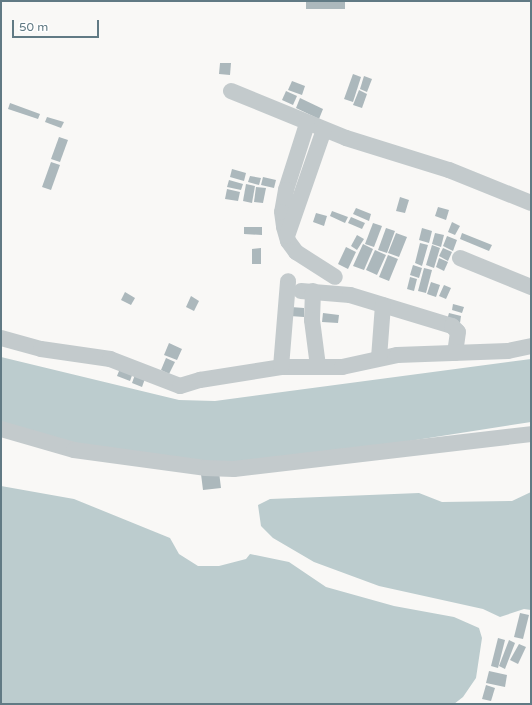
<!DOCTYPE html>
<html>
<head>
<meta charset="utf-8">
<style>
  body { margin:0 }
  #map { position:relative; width:532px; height:705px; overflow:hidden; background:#f9f8f6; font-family:"Varela Round",sans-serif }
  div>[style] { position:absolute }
  .water>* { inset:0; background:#bcccce }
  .building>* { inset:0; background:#acb8bc }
  .minor>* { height:16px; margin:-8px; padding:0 8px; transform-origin:8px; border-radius:8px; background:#c3cacc }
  span { translate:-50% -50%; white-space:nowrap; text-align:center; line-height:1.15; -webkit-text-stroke:4px #fff; paint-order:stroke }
  .frame { position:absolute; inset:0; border:2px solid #617a84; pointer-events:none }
  .scale { position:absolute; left:12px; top:20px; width:87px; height:18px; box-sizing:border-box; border:2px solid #617a84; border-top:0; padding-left:5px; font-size:12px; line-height:14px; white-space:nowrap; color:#617a84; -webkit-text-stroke:3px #fff; paint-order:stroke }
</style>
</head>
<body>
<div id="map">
  <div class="water">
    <i style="clip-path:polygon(1px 357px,179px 400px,215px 401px,531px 359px,531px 422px,403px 442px,221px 464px,88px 448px,1px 423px)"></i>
    <i style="clip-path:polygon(1px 486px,74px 499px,170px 538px,179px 554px,198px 566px,219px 566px,246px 559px,250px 554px,289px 562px,326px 587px,394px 606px,454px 617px,479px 628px,482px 638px,476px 678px,463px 697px,454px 704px,1px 704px)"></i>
    <i style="clip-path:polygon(531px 492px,531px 610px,524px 609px,500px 617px,483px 609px,379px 586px,314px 562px,273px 538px,261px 526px,258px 505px,270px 499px,419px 493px,442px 502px,512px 501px)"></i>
  </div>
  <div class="building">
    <i style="clip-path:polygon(306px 1px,345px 1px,345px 9px,306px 9px)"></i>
    <i style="clip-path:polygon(220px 63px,231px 63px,230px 75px,219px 74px)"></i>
    <i style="clip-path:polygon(353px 74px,361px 77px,353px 102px,344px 99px)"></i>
    <i style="clip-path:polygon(364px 76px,372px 79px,367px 92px,360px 89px)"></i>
    <i style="clip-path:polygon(292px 81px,305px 86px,302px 95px,288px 90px)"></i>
    <i style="clip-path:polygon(359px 90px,367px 94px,362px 108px,353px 105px)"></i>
    <i style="clip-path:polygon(286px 91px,297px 96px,293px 105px,282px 100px)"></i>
    <i style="clip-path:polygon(300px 98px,323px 109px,319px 119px,296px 108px)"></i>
    <i style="clip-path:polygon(10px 103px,40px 114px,38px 119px,8px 109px)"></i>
    <i style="clip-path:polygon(47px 117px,64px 122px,61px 128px,45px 122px)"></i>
    <i style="clip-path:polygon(59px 137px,68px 140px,60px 162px,51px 159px)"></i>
    <i style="clip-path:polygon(51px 162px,60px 165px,51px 190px,42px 187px)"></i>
    <i style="clip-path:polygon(232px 169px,246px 173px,244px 181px,230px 177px)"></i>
    <i style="clip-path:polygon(250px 176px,261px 178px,259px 185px,248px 182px)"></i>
    <i style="clip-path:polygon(263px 177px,276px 180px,274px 188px,261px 185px)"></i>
    <i style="clip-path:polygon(229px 180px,243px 184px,241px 190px,227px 187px)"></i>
    <i style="clip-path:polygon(246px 184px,255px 186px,252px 203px,243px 201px)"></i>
    <i style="clip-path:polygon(256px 187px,266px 188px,263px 203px,254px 202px)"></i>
    <i style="clip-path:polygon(227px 189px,240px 192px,238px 201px,225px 199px)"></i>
    <i style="clip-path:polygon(400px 197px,409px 200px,405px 213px,396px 211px)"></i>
    <i style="clip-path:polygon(438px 207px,449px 210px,446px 220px,435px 216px)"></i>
    <i style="clip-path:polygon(356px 208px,371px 214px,369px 221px,353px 214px)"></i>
    <i style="clip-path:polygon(332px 211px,348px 217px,345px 223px,330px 216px)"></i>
    <i style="clip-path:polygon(316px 213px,327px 216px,324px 226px,313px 222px)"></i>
    <i style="clip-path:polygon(351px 217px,365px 223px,362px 229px,348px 223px)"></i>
    <i style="clip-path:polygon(452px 222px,460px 226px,455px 235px,448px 232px)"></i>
    <i style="clip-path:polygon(373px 223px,382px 226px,374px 247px,365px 244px)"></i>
    <i style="clip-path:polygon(244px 227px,262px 227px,262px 235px,244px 234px)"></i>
    <i style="clip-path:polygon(386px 228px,395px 231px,387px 253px,378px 250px)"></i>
    <i style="clip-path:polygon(422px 228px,432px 231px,429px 243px,419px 240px)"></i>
    <i style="clip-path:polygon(396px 233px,407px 237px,399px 257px,388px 253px)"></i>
    <i style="clip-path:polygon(435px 233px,444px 235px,441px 247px,432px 244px)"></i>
    <i style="clip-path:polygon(462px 233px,492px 245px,489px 251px,460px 239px)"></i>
    <i style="clip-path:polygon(357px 235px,364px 239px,357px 250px,351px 246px)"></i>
    <i style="clip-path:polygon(447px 236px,457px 240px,453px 251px,443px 246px)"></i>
    <i style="clip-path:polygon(420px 243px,428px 245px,422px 266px,415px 263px)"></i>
    <i style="clip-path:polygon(363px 244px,373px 249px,364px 270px,353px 266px)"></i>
    <i style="clip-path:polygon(432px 245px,440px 248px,434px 268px,426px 265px)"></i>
    <i style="clip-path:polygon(346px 247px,356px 252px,348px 269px,338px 264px)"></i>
    <i style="clip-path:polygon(261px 248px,261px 264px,252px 264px,252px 249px)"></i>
    <i style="clip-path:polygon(443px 248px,452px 252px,448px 261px,439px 256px)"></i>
    <i style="clip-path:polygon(375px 250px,386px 255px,377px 275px,366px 270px)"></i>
    <i style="clip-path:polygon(388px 255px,398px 259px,389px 281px,379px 277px)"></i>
    <i style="clip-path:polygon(439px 258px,448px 262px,444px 271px,436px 267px)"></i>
    <i style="clip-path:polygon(413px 265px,422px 268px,419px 278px,410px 275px)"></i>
    <i style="clip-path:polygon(424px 268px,432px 270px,426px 293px,418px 291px)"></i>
    <i style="clip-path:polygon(410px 277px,417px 279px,414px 291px,407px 289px)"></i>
    <i style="clip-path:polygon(431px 282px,440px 285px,436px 297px,427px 294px)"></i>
    <i style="clip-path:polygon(444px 285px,451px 288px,446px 299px,439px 296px)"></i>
    <i style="clip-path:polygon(125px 292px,135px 298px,131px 305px,121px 300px)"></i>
    <i style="clip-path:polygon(191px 296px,199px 301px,194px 311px,186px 307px)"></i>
    <i style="clip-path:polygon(453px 304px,464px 307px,462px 313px,452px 310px)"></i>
    <i style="clip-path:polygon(291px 307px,304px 308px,304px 317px,290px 316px)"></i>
    <i style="clip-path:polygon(323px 313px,339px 315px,338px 323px,322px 322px)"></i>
    <i style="clip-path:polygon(449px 313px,461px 316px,460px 323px,447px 320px)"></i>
    <i style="clip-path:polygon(169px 343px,182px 349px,177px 360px,164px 355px)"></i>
    <i style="clip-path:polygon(166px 358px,175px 362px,169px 374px,161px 370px)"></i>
    <i style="clip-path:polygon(121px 366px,134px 370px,130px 381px,117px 376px)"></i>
    <i style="clip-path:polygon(136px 372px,146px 376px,142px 387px,132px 383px)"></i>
    <i style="clip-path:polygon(219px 472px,221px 488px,203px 490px,201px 474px)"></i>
    <i style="clip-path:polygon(520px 613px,529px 615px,523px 639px,514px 637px)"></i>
    <i style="clip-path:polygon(498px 638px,505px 640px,498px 668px,491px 666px)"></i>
    <i style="clip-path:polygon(509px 640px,515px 643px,505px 669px,499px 666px)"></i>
    <i style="clip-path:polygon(519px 644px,526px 647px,518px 664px,510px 660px)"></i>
    <i style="clip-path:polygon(489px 671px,507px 675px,505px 687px,486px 683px)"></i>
    <i style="clip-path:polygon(486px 685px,495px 688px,491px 701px,482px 699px)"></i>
  </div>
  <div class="minor">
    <i style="left:231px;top:91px;width:124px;rotate:22.2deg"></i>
    <i style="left:346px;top:138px;width:108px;rotate:17.3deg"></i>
    <i style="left:449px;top:170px;width:88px;rotate:21.9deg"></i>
    <i style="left:307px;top:124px;width:69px;rotate:107.7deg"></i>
    <i style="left:286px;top:190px;width:22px;rotate:100deg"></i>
    <i style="left:282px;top:212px;width:15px;rotate:82deg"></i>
    <i style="left:284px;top:227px;width:15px;rotate:74deg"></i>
    <i style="left:288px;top:241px;width:14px;rotate:54deg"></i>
    <i style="left:296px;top:252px;width:46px;rotate:32.7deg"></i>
    <i style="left:287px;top:236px;width:112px;rotate:-70.8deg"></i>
    <i style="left:460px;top:258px;width:77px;rotate:22.2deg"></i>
    <i style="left:301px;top:291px;width:49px;rotate:4.7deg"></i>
    <i style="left:350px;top:295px;width:107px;rotate:16.9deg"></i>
    <i style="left:452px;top:326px;width:8px;rotate:45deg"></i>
    <i style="left:458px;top:332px;width:21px;rotate:98deg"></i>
    <i style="left:313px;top:291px;width:29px;rotate:92deg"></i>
    <i style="left:312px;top:320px;width:46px;rotate:82.6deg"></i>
    <i style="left:1px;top:338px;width:41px;rotate:15.4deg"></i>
    <i style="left:41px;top:349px;width:70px;rotate:8.2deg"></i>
    <i style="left:110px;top:359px;width:75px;rotate:21.1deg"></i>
    <i style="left:180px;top:386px;width:21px;rotate:-17deg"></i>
    <i style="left:200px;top:380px;width:82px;rotate:-9.1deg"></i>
    <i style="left:281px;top:367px;width:61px"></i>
    <i style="left:342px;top:367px;width:56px;rotate:-12.3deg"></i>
    <i style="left:397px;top:355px;width:111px;rotate:-2.1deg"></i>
    <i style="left:508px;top:351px;width:24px;rotate:-12deg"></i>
    <i style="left:379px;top:358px;width:53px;rotate:-85.7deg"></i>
    <i style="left:281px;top:367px;width:86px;rotate:-85.3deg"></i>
    <i style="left:1px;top:429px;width:76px;rotate:16deg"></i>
    <i style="left:74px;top:450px;width:132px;rotate:7.8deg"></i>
    <i style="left:205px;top:468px;width:29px;rotate:2deg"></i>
    <i style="left:234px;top:469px;width:299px;rotate:-6.7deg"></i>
  </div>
  <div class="frame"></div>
  <div class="scale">50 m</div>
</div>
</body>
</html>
